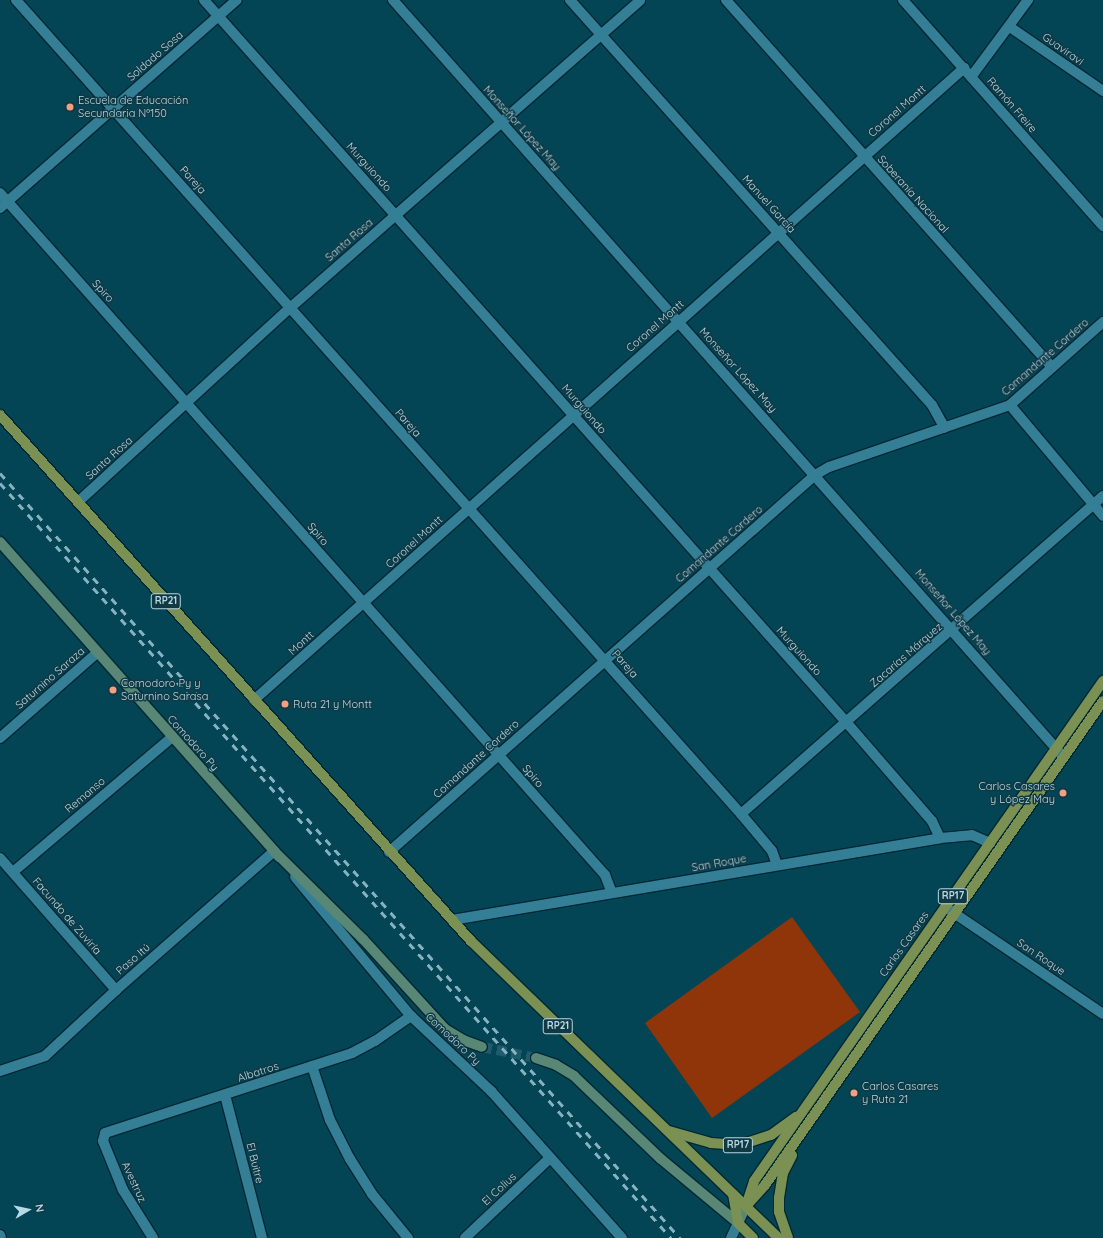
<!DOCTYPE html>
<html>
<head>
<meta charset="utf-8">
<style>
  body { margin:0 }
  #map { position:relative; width:1103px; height:1238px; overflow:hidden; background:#044555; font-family:Quicksand,sans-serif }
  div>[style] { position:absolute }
  .green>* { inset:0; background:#90350a }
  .secondary-tunnel>* { height:10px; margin-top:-5px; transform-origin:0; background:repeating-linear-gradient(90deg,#1f5b6b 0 10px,transparent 0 15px) }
  .roads { filter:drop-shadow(1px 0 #002935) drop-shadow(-1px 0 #002935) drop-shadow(0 1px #002935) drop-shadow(0 -1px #002935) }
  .minor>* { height:10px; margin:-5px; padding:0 5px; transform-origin:5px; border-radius:5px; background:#357f96 }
  .tertiary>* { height:10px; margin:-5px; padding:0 5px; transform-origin:5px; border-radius:5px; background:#357f96 }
  .secondary>* { height:10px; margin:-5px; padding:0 5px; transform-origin:5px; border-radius:5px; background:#588775 }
  .primary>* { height:10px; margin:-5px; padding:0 5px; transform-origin:5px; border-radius:5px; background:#7b9053 }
  .rail>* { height:3px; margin-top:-1.5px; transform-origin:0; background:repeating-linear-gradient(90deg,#87b2bf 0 7px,transparent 0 14px) }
  .dots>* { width:11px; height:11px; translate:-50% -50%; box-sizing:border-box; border:2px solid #113944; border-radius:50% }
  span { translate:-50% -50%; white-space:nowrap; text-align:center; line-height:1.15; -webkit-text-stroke:3px #113944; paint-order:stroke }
  .shield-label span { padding:1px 3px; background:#113944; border:1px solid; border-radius:3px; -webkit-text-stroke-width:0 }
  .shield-label { font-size:10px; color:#b6d9e5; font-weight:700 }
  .street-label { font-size:11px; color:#b6d9e5 }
  .poi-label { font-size:11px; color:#b6d9e5 }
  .left { translate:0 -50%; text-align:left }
  .right { translate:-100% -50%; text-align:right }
  .north { position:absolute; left:8px; top:1190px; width:40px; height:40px; -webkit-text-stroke:3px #113944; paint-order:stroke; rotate:81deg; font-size:11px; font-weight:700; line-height:16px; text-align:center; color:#b6d9e5 }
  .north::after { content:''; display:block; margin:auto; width:14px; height:18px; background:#b6d9e5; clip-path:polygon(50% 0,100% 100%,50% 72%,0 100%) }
</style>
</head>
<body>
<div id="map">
  <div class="green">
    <i style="clip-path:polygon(792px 917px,860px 1012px,712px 1118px,645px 1023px)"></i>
  </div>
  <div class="secondary-tunnel">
    <i style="left:482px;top:1047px;width:55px;rotate:11.5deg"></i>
  </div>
  <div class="roads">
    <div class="minor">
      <i style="left:16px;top:0;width:1090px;rotate:48.31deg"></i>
      <i style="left:741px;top:814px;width:48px;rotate:50deg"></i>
      <i style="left:772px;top:851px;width:15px;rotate:70deg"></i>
      <i style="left:204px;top:0;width:968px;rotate:48.35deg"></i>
      <i style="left:847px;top:723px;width:130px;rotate:49.1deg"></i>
      <i style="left:932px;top:821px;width:19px;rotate:65deg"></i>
      <i style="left:393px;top:0;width:1009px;rotate:48.46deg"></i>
      <i style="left:570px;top:0;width:543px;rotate:48.21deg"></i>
      <i style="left:932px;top:405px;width:26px;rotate:61deg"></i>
      <i style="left:726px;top:0;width:491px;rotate:48.4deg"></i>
      <i style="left:903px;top:0;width:302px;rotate:48.5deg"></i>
      <i style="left:1010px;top:27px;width:113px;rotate:34.5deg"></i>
      <i style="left:971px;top:77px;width:96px;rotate:-53.5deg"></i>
      <i style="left:0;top:193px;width:912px;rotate:48.42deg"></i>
      <i style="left:605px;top:875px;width:19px;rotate:69deg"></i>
      <i style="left:0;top:208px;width:315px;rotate:-41.3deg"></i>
      <i style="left:1010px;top:405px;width:145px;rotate:50deg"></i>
      <i style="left:78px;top:502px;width:287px;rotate:-42.5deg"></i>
      <i style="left:290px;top:308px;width:466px;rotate:-41.3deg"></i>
      <i style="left:254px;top:700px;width:951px;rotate:-41.67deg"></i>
      <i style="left:0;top:738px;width:130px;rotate:-41.3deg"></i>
      <i style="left:741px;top:814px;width:482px;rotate:-41.3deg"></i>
      <i style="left:389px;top:852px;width:569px;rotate:-41.51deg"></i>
      <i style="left:815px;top:475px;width:16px;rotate:-30deg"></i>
      <i style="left:829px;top:467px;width:191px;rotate:-18.9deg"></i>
      <i style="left:1010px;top:405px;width:125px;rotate:-41.7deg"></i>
      <i style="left:0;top:858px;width:176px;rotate:48.7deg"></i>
      <i style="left:13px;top:872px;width:209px;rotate:-40.3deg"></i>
      <i style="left:295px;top:877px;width:181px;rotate:50.2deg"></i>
      <i style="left:411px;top:1016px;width:110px;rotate:43.2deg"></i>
      <i style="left:491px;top:1091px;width:197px;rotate:48.3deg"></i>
      <i style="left:945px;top:907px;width:191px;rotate:34.1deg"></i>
      <i style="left:452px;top:920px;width:495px;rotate:-9.5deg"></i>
      <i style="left:940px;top:838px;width:32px;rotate:-5deg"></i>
      <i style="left:972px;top:835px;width:20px;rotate:24deg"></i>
      <i style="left:312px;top:1066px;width:57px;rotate:71.6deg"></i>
      <i style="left:330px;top:1120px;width:44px;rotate:62.9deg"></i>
      <i style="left:350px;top:1159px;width:41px;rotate:57.8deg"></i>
      <i style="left:372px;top:1194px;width:57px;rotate:50.7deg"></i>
      <i style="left:0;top:1071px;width:47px;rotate:-18.4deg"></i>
      <i style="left:45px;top:1056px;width:97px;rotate:-42.9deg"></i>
      <i style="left:116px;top:990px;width:210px;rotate:-41.3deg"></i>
      <i style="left:274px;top:851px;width:8px;rotate:50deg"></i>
      <i style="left:225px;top:1095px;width:148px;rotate:75.5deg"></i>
      <i style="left:0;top:1235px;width:3px;rotate:72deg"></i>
      <i style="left:153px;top:1238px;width:57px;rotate:-122deg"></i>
      <i style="left:123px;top:1190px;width:53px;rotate:-112.2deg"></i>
      <i style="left:103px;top:1141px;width:8px;rotate:-76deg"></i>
      <i style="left:105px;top:1133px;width:260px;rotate:-17.9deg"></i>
      <i style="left:352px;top:1053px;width:26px;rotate:-28deg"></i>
      <i style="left:375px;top:1041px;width:44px;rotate:-34.8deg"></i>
      <i style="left:465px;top:1238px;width:117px;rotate:-43.3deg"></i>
    </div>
    <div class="tertiary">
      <i style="left:731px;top:1238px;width:17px;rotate:-65deg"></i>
    </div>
    <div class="secondary">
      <i style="left:0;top:542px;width:413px;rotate:48.4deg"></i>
      <i style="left:274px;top:851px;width:125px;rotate:44.7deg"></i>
      <i style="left:363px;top:939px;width:122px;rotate:47.7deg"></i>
      <i style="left:445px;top:1029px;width:21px;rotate:31deg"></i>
      <i style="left:463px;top:1040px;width:20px;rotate:20deg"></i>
      <i style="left:536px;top:1058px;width:21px;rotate:19deg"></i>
      <i style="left:556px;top:1065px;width:21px;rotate:31deg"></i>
      <i style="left:574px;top:1076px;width:120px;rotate:43.7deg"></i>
      <i style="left:661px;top:1159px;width:100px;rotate:39.7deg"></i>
      <i style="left:738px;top:1223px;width:19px;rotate:-65deg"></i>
    </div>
    <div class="primary">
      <i style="left:0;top:415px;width:706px;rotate:48.16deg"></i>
      <i style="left:471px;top:941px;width:428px;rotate:44deg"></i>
      <i style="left:669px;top:1131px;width:44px;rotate:15.9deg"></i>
      <i style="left:711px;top:1143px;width:29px;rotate:4deg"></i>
      <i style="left:740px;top:1145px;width:33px;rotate:-18deg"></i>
      <i style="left:771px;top:1135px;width:31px;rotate:-36deg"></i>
      <i style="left:733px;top:1194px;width:29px;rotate:80deg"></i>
      <i style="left:738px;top:1223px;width:21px;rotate:45deg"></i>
      <i style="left:748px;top:1204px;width:25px;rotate:-48deg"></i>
      <i style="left:765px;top:1185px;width:590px;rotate:-55.07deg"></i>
      <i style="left:746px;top:1206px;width:26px;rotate:-72deg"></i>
      <i style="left:754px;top:1181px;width:610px;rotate:-55.08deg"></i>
      <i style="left:788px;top:1238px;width:28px;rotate:-109deg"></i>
      <i style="left:779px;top:1212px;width:14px;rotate:-90deg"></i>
      <i style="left:779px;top:1198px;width:25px;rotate:-81deg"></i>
      <i style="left:783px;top:1173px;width:20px;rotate:-63deg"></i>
    </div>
  </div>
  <div class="rail">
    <i style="left:0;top:473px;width:1024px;rotate:48.37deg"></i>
    <i style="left:0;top:483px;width:1010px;rotate:48.37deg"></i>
  </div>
  <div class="dots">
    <i style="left:70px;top:107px;background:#f2a081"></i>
    <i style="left:113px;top:690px;background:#f2a081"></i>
    <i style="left:285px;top:704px;background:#f2a081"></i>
    <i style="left:1063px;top:793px;background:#f2a081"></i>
    <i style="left:854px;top:1093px;background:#f2a081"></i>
  </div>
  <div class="shield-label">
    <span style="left:166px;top:601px">RP21</span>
    <span style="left:953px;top:896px">RP17</span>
    <span style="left:558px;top:1026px">RP21</span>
    <span style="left:738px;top:1145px">RP17</span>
  </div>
  <div class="street-label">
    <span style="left:1063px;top:49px;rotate:35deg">Guaviravi</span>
    <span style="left:155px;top:56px;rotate:-41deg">Soldado Sosa</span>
    <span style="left:1012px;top:105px;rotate:49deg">Ramón Freire</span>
    <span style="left:897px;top:111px;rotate:-41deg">Coronel Montt</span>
    <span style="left:522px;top:128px;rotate:48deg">Monseñor López May</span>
    <span style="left:369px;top:167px;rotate:48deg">Murguiondo</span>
    <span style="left:193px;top:180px;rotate:48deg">Pareja</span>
    <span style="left:913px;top:194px;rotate:48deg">Soberanía Nacional</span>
    <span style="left:769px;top:204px;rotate:48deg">Manuel García</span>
    <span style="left:349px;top:240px;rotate:-41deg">Santa Rosa</span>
    <span style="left:103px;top:291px;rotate:48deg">Spiro</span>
    <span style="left:655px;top:326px;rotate:-41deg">Coronel Montt</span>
    <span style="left:1045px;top:357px;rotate:-41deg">Comandante Cordero</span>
    <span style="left:738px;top:370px;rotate:48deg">Monseñor López May</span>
    <span style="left:584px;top:409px;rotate:49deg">Murguiondo</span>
    <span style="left:408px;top:423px;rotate:49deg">Pareja</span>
    <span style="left:109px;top:458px;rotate:-42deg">Santa Rosa</span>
    <span style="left:318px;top:534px;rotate:49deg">Spiro</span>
    <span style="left:414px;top:542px;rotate:-42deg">Coronel Montt</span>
    <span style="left:719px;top:544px;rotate:-41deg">Comandante Cordero</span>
    <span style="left:953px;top:612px;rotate:49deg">Monseñor López May</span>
    <span style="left:301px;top:643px;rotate:-42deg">Montt</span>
    <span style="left:799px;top:651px;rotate:48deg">Murguiondo</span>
    <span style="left:906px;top:655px;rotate:-41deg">Zacarías Márquez</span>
    <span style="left:625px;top:664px;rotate:49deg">Pareja</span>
    <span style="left:50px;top:678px;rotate:-41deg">Saturnino Saraza</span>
    <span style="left:193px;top:743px;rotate:48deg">Comodoro Py</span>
    <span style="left:476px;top:759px;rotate:-42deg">Comandante Cordero</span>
    <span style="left:533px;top:776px;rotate:49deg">Spiro</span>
    <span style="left:85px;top:795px;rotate:-40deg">Remanso</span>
    <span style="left:719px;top:863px;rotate:-10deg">San Roque</span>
    <span style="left:67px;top:916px;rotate:49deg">Facundo de Zuviría</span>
    <span style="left:904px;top:944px;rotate:-55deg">Carlos Casares</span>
    <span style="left:1041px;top:957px;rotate:34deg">San Roque</span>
    <span style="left:133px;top:959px;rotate:-41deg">Paso Itú</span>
    <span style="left:453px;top:1039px;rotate:43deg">Comodoro Py</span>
    <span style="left:258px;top:1072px;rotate:-18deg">Albatros</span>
    <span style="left:255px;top:1163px;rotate:76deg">El Buitre</span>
    <span style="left:134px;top:1182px;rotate:65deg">Avestruz</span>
    <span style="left:499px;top:1189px;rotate:-43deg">El Colius</span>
  </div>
  <div class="poi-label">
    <span class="left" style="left:78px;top:107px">Escuela de Educación<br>Secundaria Nº150</span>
    <span class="left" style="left:121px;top:690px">Comodoro Py y<br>Saturnino Sarasa</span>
    <span class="left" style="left:293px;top:704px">Ruta 21 y Montt</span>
    <span class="right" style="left:1055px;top:793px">Carlos Casares<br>y López May</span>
    <span class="left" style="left:862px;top:1093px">Carlos Casares<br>y Ruta 21</span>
  </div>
  <div class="north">N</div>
</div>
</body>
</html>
